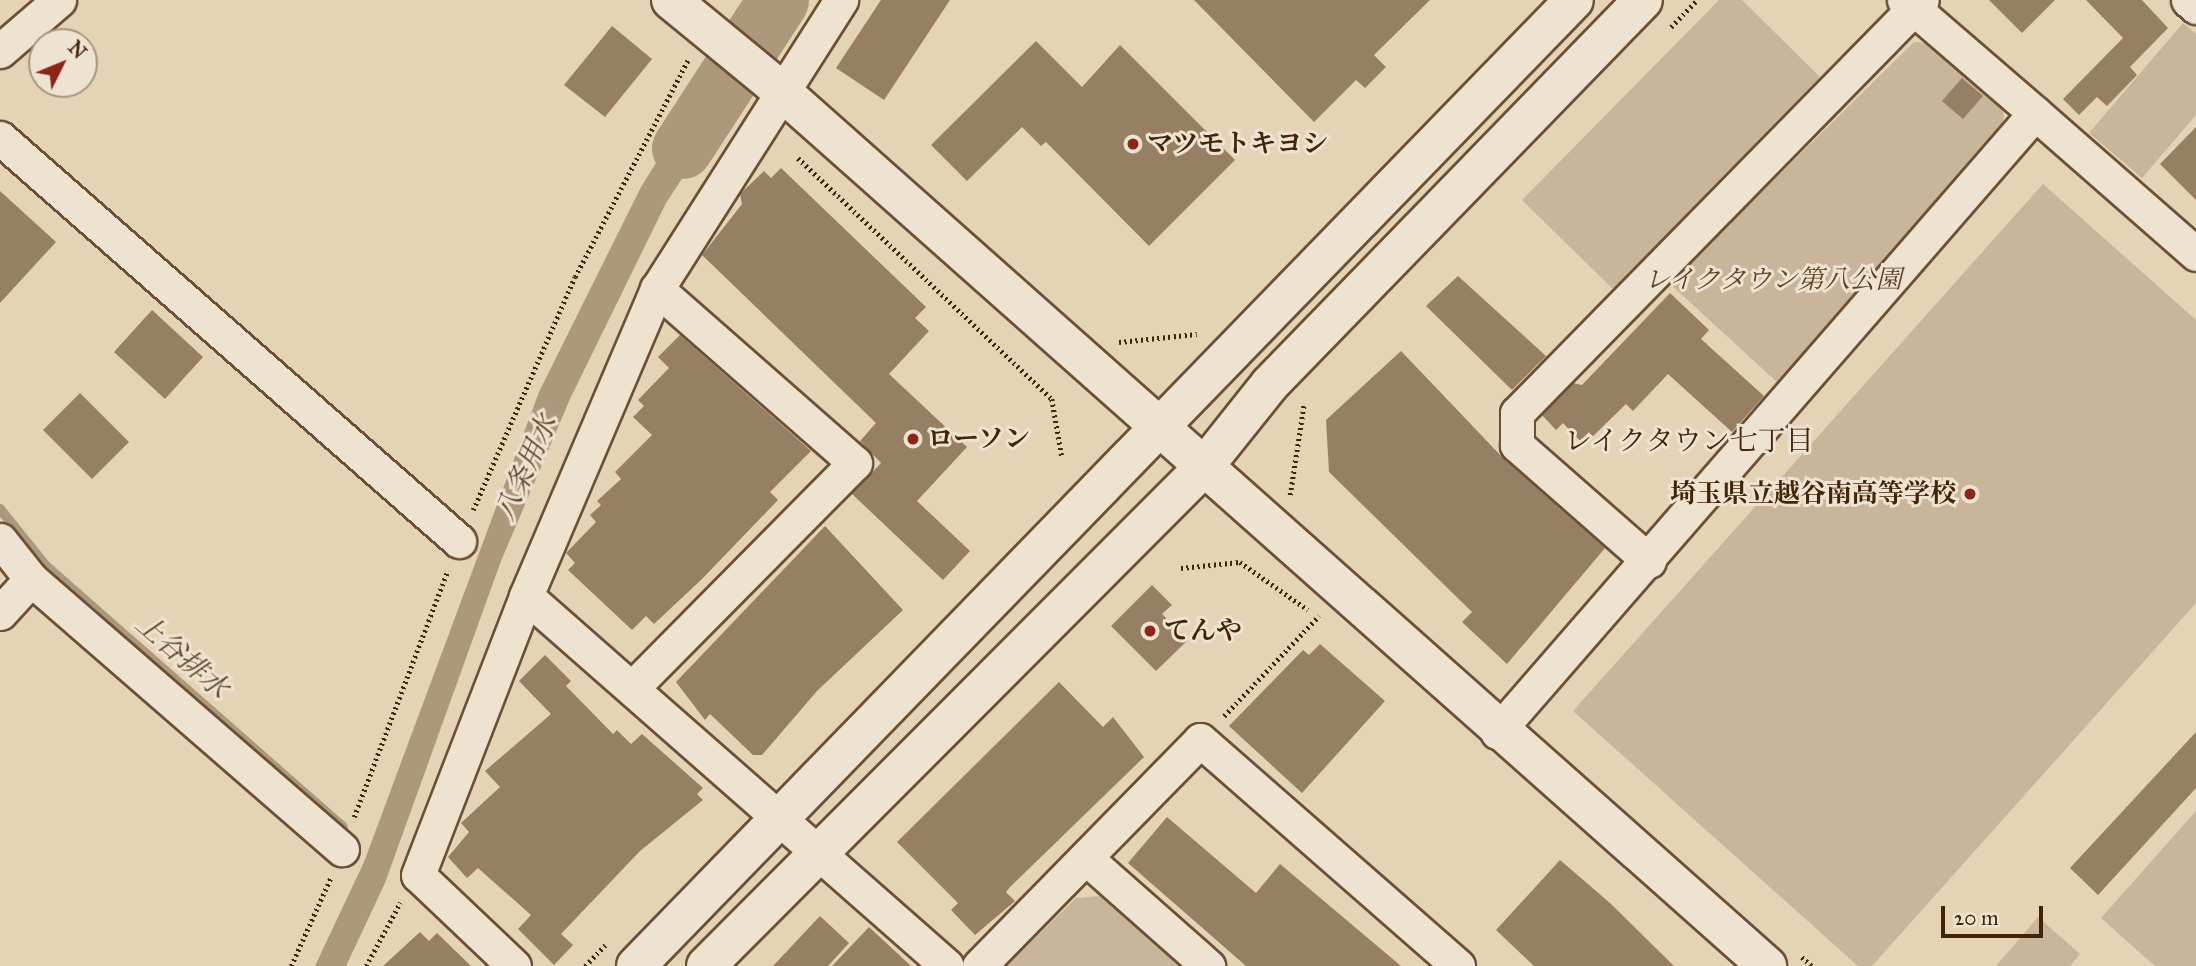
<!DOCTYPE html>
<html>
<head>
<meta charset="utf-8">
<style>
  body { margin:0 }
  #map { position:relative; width:2196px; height:966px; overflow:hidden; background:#e5d3b6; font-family:"IM FELL Great Primer","Noto Serif JP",serif }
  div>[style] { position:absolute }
  .green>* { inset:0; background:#c9b599 }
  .water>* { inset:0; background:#ae987b }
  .stream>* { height:10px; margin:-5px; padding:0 5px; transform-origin:5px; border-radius:5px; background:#ae987b }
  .river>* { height:61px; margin:-30.5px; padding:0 30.5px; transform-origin:30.5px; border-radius:30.5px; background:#ae987b }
  .building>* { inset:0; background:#977f63 }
  .path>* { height:4.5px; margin-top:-2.25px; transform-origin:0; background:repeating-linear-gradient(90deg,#422509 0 2px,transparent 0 5.5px) }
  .roads { filter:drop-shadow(2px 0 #6b5034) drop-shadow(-2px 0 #6b5034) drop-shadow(0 2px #6b5034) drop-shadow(0 -2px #6b5034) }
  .street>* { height:33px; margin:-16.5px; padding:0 16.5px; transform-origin:16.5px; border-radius:16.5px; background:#eee2d0 }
  .secondary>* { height:38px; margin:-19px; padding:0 19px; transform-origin:19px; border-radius:19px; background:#eee2d0 }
  .dots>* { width:19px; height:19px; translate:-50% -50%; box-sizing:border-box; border:4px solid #eee2d0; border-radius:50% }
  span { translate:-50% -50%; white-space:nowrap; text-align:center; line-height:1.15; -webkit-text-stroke:6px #eee2d0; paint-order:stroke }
  .poi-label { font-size:26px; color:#422509; font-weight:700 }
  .left { translate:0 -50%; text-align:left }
  .right { translate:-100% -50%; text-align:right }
  .park-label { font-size:26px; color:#5d4226; font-style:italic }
  .neighbourhood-label { font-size:28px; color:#422509 }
  .water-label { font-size:28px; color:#62482b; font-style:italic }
  .north { position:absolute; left:28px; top:28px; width:70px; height:70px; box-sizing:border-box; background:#eee2d0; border:2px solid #a99680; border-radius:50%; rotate:47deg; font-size:19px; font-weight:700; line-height:28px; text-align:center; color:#422509 }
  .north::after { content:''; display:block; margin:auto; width:24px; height:32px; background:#8f2418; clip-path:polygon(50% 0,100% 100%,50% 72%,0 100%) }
  .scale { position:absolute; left:1941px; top:906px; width:102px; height:32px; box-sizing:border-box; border:4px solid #422509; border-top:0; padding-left:9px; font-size:21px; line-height:24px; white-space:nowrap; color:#422509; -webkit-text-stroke:5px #eee2d0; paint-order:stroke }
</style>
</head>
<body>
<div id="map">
  <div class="green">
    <i style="clip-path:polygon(1719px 0,1742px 0,1820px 77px,1613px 289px,1522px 200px)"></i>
    <i style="clip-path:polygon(2183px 23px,2196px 34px,2196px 115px,2142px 178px,2089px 133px)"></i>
    <i style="clip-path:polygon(1914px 42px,1933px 43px,2004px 106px,2003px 123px,1779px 384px,1669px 283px)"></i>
    <i style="clip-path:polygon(2043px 184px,2196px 320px,2196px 603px,1872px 966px,1858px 966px,1573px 711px)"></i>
    <i style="clip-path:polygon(2196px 811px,2196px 966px,2155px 966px,2101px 918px)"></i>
    <i style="clip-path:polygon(1101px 896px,1181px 966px,1006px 966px,1076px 898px)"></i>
    <i style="clip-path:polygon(2038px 917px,2080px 954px,2070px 966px,1996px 966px)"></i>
  </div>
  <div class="water">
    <i style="clip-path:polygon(759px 0,806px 0,774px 45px,741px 25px)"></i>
    <i style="clip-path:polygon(715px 68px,739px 92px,666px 203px,570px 399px,501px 561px,385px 883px,346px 966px,315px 966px,364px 862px,539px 392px,641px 187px)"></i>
  </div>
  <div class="stream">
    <i style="left:0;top:509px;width:73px;rotate:51.1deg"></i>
    <i style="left:46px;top:566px;width:395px;rotate:41.3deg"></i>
  </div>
  <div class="river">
    <i style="left:682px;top:148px;width:176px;rotate:-57deg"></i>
  </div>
  <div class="building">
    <i style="clip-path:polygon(881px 0,950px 0,884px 100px,836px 68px)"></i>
    <i style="clip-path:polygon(1194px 0,1430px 0,1374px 55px,1386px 67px,1365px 88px,1356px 80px,1314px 122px)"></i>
    <i style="clip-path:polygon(1989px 0,2055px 0,2022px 33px)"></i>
    <i style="clip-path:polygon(2086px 0,2142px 0,2168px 28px,2130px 67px,2137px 75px,2107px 106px,2097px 97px,2079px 115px,2063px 99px,2123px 38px)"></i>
    <i style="clip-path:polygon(612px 26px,652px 59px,605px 117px,564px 85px)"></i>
    <i style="clip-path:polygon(1036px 41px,1082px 87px,1120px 45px,1235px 160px,1149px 246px,1046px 142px,1041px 146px,1022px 127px,967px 181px,931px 145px)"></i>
    <i style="clip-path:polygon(1962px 78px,1983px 96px,1963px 119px,1942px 101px)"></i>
    <i style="clip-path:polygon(2196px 127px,2196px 200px,2160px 164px)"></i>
    <i style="clip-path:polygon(781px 168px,926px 307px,915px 318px,929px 331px,889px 374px,967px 447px,917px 501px,970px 551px,943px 580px,852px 494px,881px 463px,860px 441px,876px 423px,702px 255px,742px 204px,740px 194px,764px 171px,771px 178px)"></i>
    <i style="clip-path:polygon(0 191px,56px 242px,0 303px)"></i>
    <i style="clip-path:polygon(1458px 276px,1546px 356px,1512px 390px,1426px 306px)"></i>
    <i style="clip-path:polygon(1670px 293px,1709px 330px,1701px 339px,1764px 396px,1732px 432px,1668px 374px,1633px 411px,1626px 404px,1584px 445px,1563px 423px,1556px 430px,1542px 415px,1573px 383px,1582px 385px)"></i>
    <i style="clip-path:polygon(152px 310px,203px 357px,165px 399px,114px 352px)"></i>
    <i style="clip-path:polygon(680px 335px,811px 451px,770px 492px,778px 500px,702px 579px,654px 624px,646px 616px,632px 630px,568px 570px,575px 563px,566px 553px,596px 522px,590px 515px,601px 505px,597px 501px,621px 479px,615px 472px,652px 435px,633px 417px,644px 406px,638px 400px,669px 368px,658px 357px)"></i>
    <i style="clip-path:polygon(1401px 351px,1504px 459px,1605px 548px,1507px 664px,1462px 622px,1472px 612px,1329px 472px,1326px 420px)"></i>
    <i style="clip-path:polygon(80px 393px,129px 442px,92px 479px,43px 430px)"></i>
    <i style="clip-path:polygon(825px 526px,903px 610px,817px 691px,762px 755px,753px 755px,710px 714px,705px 720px,676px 682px)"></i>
    <i style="clip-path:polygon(1152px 585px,1172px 605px,1162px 614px,1188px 640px,1156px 671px,1111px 626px)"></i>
    <i style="clip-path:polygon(1320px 644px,1385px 701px,1302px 793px,1229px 726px,1303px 650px,1309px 655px)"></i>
    <i style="clip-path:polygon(545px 655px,571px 681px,566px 686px,613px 734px,617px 730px,631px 744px,642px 734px,703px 788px,697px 794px,703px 800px,640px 851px,561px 934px,573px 945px,554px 965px,518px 929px,531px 915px,478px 868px,467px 878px,448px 857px,469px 832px,461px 823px,500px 787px,485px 771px,551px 714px,519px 681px)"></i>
    <i style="clip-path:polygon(1059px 682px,1103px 727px,1113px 717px,1144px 757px,1010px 887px,1006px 892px,1015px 901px,975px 935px,951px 910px,958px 903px,897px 842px)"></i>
    <i style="clip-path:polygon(2196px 732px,2196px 788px,2098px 895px,2070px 868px)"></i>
    <i style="clip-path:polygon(1167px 817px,1256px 893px,1280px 864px,1401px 966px,1246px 966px,1128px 863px)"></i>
    <i style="clip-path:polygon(1560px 860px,1610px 903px,1674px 966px,1534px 966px,1496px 930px)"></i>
    <i style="clip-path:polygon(820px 916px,849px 943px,828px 966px,773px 966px)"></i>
    <i style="clip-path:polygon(869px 927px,911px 966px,832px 966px)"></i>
    <i style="clip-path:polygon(420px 932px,429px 941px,437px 933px,471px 966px,383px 966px)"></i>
  </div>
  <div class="path">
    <i style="left:1671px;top:27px;width:37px;rotate:-46deg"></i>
    <i style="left:798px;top:158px;width:350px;rotate:43.5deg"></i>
    <i style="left:1052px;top:399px;width:59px;rotate:80.2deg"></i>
    <i style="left:1119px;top:342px;width:78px;rotate:-5.9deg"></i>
    <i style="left:1290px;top:495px;width:92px;rotate:-81.3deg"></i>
    <i style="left:473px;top:510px;width:254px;rotate:-66.4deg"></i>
    <i style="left:575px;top:277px;width:245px;rotate:-62.5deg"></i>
    <i style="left:1181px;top:568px;width:59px;rotate:-5.8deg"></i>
    <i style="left:1240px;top:562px;width:83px;rotate:35.2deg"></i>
    <i style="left:1224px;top:716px;width:138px;rotate:-46.5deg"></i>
    <i style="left:354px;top:817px;width:264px;rotate:-69.2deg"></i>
    <i style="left:1802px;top:957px;width:13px;rotate:42deg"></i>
    <i style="left:291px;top:966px;width:98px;rotate:-65.8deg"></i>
    <i style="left:366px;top:966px;width:72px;rotate:-61.6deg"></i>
    <i style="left:585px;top:966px;width:29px;rotate:-46deg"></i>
  </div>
  <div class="roads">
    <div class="street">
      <i style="left:1904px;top:0;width:173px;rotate:40.8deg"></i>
      <i style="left:2188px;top:0;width:11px;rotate:41deg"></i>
      <i style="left:0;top:51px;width:78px;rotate:-40.8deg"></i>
      <i style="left:0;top:138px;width:611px;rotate:41.28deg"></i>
      <i style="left:0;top:540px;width:50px;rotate:51.5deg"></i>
      <i style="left:31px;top:579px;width:412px;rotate:41deg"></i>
      <i style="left:1649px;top:561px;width:176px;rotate:-138.7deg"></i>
      <i style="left:1517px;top:445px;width:32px;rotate:-90deg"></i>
      <i style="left:1517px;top:413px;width:578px;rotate:-45.56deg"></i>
      <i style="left:526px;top:596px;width:560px;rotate:41.31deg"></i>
      <i style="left:0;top:613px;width:46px;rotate:-47.6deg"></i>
      <i style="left:634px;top:686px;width:314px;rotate:-45.3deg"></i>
      <i style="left:855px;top:463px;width:264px;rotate:-138.7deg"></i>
      <i style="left:1497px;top:732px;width:820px;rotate:-49deg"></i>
      <i style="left:2035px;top:113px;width:214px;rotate:41.2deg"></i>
      <i style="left:1087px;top:859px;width:162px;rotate:41.5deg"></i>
      <i style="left:514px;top:966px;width:132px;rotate:-136.5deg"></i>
      <i style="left:418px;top:875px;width:299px;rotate:-68.8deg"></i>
      <i style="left:526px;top:596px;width:334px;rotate:-66.9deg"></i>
      <i style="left:657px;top:289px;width:343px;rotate:-57.5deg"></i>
      <i style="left:979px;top:966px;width:316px;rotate:-45.6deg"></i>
      <i style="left:1200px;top:740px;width:343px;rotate:41.2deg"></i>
    </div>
    <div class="secondary">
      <i style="left:671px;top:0;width:129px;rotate:39.4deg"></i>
      <i style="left:771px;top:82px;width:1332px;rotate:41.59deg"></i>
      <i style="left:636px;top:966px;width:1346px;rotate:-45.84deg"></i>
      <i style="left:706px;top:966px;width:704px;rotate:-45.06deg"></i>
      <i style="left:1203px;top:468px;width:107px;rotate:-51.4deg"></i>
      <i style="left:1270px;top:384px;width:535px;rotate:-45.83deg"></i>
    </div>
  </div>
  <div class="dots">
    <i style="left:1133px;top:144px;background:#8f2418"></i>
    <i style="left:913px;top:439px;background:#8f2418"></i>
    <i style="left:1970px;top:494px;background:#8f2418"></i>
    <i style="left:1150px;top:631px;background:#8f2418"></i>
  </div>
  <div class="poi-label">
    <span class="left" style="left:1147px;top:144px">マツモトキヨシ</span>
    <span class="left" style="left:927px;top:439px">ローソン</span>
    <span class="right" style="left:1956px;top:494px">埼玉県立越谷南高等学校</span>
    <span class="left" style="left:1164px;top:631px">てんや</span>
  </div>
  <div class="park-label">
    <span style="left:1773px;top:280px">レイクタウン第八公園</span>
  </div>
  <div class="neighbourhood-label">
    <span style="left:1689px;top:441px">レイクタウン七丁目</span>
  </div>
  <div class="water-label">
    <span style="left:526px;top:468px;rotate:-66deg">八条用水</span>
    <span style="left:182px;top:656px;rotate:41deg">上谷排水</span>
  </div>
  <div class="north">N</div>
  <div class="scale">20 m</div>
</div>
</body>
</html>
